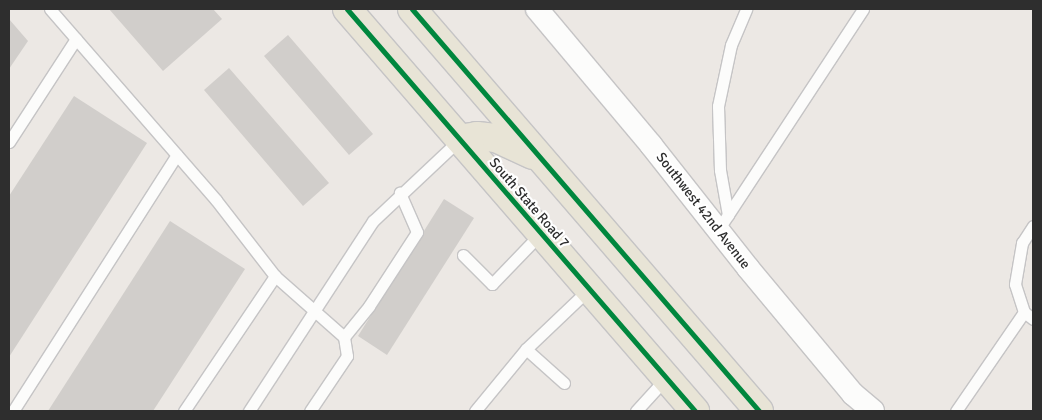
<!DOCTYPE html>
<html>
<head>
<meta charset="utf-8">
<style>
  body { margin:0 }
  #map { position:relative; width:1042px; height:420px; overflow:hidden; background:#ece8e4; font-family:Signika,sans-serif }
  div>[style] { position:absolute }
  .building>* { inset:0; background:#d1cecb }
  .roads { filter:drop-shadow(1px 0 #c5c4c5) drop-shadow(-1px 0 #c5c4c5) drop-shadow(0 1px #c5c4c5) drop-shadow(0 -1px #c5c4c5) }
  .lane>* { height:11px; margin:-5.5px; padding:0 5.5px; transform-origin:5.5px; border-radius:5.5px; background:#fcfcfb }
  .street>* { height:22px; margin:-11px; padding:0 11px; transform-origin:11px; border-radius:11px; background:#fcfcfb }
  .primary>* { height:28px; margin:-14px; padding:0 14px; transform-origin:14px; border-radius:14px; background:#e8e4d6 }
  .cycleway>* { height:5px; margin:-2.5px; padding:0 2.5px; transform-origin:2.5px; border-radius:2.5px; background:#00873e }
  span { translate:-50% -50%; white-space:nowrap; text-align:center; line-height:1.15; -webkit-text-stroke:4.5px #fff; paint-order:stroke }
  .street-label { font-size:14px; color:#2e2e2e }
  .frame { position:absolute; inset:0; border:10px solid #2e2e2e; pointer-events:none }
</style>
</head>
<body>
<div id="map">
  <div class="building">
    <i style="clip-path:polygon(109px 9px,213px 9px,222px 19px,163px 71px)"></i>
    <i style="clip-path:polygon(9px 19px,28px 41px,9px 69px)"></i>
    <i style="clip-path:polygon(288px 35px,373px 134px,349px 155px,264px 56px)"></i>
    <i style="clip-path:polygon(229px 68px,329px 183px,303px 206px,204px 90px)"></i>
    <i style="clip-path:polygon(74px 96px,147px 143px,9px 357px,9px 196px)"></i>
    <i style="clip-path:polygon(444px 199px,474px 218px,387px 355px,358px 336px)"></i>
    <i style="clip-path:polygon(170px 221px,245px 269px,153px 411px,48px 411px)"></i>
  </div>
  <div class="roads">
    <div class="lane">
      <i style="left:50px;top:9px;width:253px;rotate:49deg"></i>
      <i style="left:216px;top:200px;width:96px;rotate:52.2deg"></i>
      <i style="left:275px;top:276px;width:92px;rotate:41.5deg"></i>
      <i style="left:344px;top:337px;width:19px;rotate:81deg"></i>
      <i style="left:347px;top:356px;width:66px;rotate:123.9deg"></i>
      <i style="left:9px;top:142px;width:123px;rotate:-57deg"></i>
      <i style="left:728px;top:215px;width:46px;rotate:-100.1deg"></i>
      <i style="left:720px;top:170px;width:64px;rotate:-91.8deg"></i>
      <i style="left:718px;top:106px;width:62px;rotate:-78deg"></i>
      <i style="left:731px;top:45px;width:39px;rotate:-67deg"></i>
      <i style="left:718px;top:230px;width:264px;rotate:-56.7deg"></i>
      <i style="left:463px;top:255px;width:41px;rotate:45deg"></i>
      <i style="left:492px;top:284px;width:71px;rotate:-46.1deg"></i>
      <i style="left:1024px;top:312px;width:29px;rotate:-108deg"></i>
      <i style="left:1015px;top:284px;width:42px;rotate:-80.3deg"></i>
      <i style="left:1022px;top:243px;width:20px;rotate:-57deg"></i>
      <i style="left:344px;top:337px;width:40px;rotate:-51deg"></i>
      <i style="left:369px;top:306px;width:88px;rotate:-57deg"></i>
      <i style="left:417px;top:232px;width:43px;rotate:-113.6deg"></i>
      <i style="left:526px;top:349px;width:51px;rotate:41.8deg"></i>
      <i style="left:13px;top:411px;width:304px;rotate:-57.4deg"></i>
      <i style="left:184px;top:411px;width:163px;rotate:-56deg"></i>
      <i style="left:249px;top:411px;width:227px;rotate:-56.9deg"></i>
      <i style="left:373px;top:221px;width:120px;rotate:-43.3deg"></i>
      <i style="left:475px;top:411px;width:80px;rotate:-50.6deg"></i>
      <i style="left:526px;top:349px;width:87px;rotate:-43.6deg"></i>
      <i style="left:636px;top:411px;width:45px;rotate:-47.7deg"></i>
      <i style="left:956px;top:411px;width:120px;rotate:-55.5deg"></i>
      <i style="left:1024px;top:312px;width:11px;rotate:38deg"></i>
    </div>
    <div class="street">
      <i style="left:537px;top:9px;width:177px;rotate:50deg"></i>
      <i style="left:651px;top:145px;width:157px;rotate:51.7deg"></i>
      <i style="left:748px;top:268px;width:164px;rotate:50.2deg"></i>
      <i style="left:853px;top:394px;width:26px;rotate:40deg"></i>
    </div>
    <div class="primary">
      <i style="left:347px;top:9px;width:532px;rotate:49.12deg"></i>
      <i style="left:412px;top:9px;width:531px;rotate:49.2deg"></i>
      <i style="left:460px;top:139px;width:17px;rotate:-10deg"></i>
      <i style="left:477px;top:136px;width:19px;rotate:6deg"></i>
      <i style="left:496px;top:138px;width:40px;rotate:25deg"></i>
    </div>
  </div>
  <div class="cycleway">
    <i style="left:347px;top:9px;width:532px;rotate:49.12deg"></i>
    <i style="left:412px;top:9px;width:531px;rotate:49.2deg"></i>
  </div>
  <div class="street-label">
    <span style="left:529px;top:203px;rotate:49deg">South State Road 7</span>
    <span style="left:703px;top:211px;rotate:52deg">Southwest 42nd Avenue</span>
  </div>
  <div class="frame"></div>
</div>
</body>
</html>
